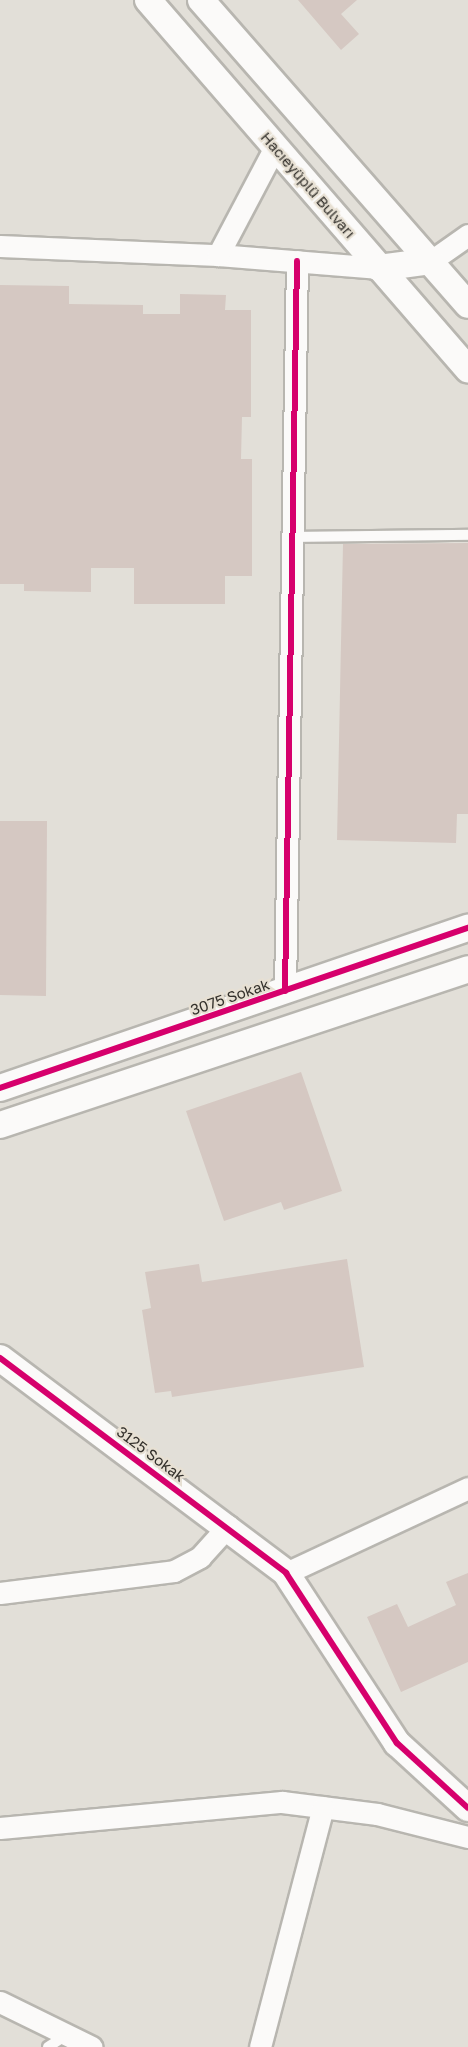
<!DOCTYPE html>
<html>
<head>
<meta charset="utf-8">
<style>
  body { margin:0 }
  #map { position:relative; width:468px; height:2047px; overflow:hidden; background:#e2dfd8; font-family:"Golos Text",sans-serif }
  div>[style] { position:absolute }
  .building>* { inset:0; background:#d5c8c2 }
  .roads { filter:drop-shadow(2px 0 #b8b6b0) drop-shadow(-2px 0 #b8b6b0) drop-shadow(0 2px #b8b6b0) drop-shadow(0 -2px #b8b6b0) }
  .service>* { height:10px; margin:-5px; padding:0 5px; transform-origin:5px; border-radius:5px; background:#fbfaf9 }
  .minor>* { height:21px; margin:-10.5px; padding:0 10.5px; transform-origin:10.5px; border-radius:10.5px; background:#fbfaf9 }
  .tertiary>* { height:26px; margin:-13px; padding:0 13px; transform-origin:13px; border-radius:13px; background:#fbfaf9 }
  .cycleway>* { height:6px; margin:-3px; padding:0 3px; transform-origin:3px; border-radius:3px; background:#d6006c }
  span { translate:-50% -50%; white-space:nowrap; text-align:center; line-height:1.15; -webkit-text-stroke:4.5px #e7e0d3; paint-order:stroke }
  .street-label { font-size:15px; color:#33302b }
</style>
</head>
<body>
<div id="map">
  <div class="building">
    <i style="clip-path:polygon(298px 0,357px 0,341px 14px,359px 34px,341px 50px)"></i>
    <i style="clip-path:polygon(0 285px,69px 286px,69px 304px,143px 305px,143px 314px,180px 314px,180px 294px,226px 295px,225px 310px,251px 310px,251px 417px,242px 417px,241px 459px,252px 459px,252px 576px,225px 576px,225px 604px,134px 604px,134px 568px,91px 568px,91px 592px,24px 591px,24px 584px,0 584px)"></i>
    <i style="clip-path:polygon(468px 543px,468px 814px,457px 814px,456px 843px,337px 840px,343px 544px)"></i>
    <i style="clip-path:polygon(0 821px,47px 821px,46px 996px,0 995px)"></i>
    <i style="clip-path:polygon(301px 1072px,342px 1191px,284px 1210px,281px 1202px,224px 1221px,186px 1111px)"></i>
    <i style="clip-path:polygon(347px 1259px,364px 1367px,172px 1397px,171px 1391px,155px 1393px,142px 1310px,151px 1308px,145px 1272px,199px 1264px,202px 1282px)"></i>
    <i style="clip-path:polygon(468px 1573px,468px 1662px,401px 1692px,367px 1617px,397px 1604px,408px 1627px,456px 1605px,446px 1582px)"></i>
  </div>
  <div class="roads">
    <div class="service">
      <i style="left:294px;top:537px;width:174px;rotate:-0.7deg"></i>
      <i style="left:48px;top:2047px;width:20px;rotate:-33deg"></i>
    </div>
    <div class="minor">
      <i style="left:0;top:246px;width:218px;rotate:2.4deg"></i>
      <i style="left:218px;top:255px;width:162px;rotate:4.6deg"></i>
      <i style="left:218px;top:255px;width:122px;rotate:-62.2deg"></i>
      <i style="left:431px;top:261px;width:45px;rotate:-35.1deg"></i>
      <i style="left:285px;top:991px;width:730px;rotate:-89.06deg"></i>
      <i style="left:286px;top:1573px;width:201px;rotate:-25deg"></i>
      <i style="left:0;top:1593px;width:175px;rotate:-7.2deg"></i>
      <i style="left:174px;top:1571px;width:30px;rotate:-28deg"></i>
      <i style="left:200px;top:1557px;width:42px;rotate:-47.9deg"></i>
      <i style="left:0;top:1828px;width:283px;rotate:-5.3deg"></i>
      <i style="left:282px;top:1802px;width:96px;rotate:7.2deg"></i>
      <i style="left:377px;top:1814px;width:94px;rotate:14.2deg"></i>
      <i style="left:0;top:2002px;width:102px;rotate:26.1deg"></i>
      <i style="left:260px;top:2047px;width:248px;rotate:-75.3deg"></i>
    </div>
    <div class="tertiary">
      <i style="left:148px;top:0;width:489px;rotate:49.1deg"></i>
      <i style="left:201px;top:0;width:405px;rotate:48.8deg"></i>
      <i style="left:379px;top:268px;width:52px;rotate:-7.7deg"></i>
      <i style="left:0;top:1088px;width:495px;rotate:-18.9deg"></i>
      <i style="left:0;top:1125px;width:493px;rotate:-18.4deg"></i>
      <i style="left:0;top:1358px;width:358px;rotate:36.9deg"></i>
      <i style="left:286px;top:1573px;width:203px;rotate:56.9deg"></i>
      <i style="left:397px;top:1743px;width:96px;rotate:42.5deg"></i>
    </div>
  </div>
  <div class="cycleway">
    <i style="left:285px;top:991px;width:730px;rotate:-89.06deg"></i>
    <i style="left:0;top:1088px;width:495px;rotate:-18.9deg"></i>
    <i style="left:0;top:1358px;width:358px;rotate:36.9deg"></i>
    <i style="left:286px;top:1573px;width:203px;rotate:56.9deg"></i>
    <i style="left:397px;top:1743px;width:96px;rotate:42.5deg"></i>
  </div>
  <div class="street-label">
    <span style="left:308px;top:185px;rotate:49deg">Hacıeyüplü Bulvarı</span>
    <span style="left:230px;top:997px;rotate:-19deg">3075 Sokak</span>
    <span style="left:151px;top:1454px;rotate:37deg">3125 Sokak</span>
  </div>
</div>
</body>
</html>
